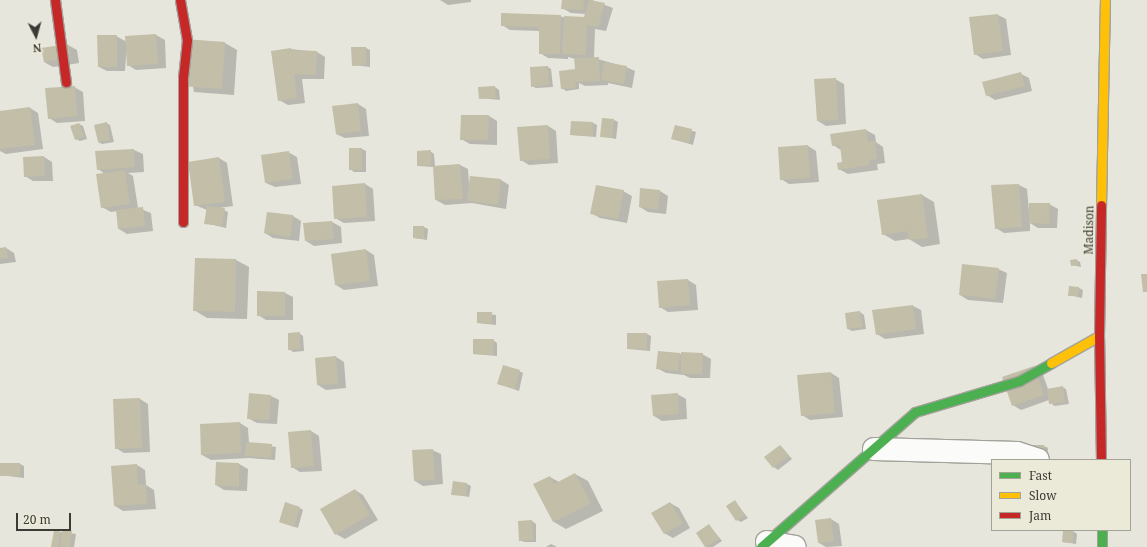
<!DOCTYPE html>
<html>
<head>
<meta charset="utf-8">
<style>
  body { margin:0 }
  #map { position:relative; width:1147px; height:547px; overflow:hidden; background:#e7e6dc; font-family:"Noto Serif",serif }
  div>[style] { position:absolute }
  .shadow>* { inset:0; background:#0003 }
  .building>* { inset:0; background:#c2bea7 }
  .roads { filter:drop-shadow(1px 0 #a2a29b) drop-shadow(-1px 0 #a2a29b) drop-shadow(0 1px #a2a29b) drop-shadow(0 -1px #a2a29b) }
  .street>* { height:22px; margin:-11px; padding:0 11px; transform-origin:11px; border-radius:11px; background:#fbfbfa }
  .fast>* { height:9px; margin:-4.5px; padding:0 4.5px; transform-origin:4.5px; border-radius:4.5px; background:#4caf50 }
  .slow>* { height:9px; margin:-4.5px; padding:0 4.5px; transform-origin:4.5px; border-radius:4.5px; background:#ffc107 }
  .jam>* { height:9px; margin:-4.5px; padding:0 4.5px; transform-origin:4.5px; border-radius:4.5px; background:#c62828 }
  span { translate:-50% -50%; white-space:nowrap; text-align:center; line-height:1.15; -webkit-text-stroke:3px #ebe9d8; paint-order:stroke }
  .street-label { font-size:12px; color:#3b3a34 }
  .legend { position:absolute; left:991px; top:459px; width:140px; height:72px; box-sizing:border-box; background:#ebe9d8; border:1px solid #a5a396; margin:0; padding:5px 7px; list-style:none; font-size:12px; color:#3b3a34 }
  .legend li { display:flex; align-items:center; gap:8px; height:20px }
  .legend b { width:20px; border:1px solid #a5a396 }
  .north { position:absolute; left:16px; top:16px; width:40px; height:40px; -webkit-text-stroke:3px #ebe9d8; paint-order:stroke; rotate:174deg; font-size:11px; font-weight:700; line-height:16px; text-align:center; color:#3b3a34 }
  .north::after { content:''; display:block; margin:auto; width:14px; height:18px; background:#3b3a34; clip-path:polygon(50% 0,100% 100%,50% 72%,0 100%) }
  .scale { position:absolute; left:16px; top:513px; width:55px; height:18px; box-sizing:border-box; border:2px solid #3b3a34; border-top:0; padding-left:5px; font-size:12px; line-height:14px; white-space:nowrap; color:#3b3a34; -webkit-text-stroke:3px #ebe9d8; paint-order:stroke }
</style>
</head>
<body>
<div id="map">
  <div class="shadow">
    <i style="clip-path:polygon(440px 0,471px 0,471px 2px,448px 5px)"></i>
    <i style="clip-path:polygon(563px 0,592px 0,613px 8px,606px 31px,595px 29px,594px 58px,626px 67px,635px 71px,632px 88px,608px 83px,608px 85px,585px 86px,579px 83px,579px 89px,566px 91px,562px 88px,576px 71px,575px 59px,568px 57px,568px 59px,548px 58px,540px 53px,540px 31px,510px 30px,502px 25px,560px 16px,565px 18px,585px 18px,586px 14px,571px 13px,562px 8px)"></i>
    <i style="clip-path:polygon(998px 15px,1006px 19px,1011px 55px,983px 59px,975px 54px)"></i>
    <i style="clip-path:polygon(156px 35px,165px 40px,166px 68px,136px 70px,128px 65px,127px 42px,125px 71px,107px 71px,99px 67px,116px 36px,127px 42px,126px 37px)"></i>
    <i style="clip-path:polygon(185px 40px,225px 43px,237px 50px,234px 95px,194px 92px)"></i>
    <i style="clip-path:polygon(68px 45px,77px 50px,79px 63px,53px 67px,44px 62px)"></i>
    <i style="clip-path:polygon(366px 48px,370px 50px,370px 67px,353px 65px)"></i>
    <i style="clip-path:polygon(291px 49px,317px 52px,325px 57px,324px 79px,302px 79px,305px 103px,288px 105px,279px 100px)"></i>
    <i style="clip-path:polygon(548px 67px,551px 69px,553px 87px,536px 88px,532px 86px)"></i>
    <i style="clip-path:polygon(1021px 74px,1029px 78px,1032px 91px,995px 100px,987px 95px)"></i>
    <i style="clip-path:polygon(835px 79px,844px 84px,846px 124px,826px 126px,818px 121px)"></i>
    <i style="clip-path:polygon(74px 87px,83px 92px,85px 121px,57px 123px,49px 118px)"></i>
    <i style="clip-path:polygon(495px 87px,499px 90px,500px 100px,480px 98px,479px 88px)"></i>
    <i style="clip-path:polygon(358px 104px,366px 109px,369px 136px,345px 138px,336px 134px)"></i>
    <i style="clip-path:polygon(30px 108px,38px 113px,43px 149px,6px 154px,0 151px,0 112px)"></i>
    <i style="clip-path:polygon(489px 116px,497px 121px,497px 145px,470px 144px,461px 139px)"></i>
    <i style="clip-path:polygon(614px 120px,618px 122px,616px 139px,602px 136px)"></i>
    <i style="clip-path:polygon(106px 123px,110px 125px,114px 142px,102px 144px,98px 142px)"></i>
    <i style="clip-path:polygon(593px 123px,597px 125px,596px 137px,571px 135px)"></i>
    <i style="clip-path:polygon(79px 124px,83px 126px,87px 139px,80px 141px,76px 139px)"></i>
    <i style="clip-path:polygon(548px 126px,556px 131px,558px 163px,529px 165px,521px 160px)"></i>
    <i style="clip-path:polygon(675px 126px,696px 132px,693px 145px,672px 139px)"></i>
    <i style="clip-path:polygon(866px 130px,875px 135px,876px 142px,883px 147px,885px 163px,877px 164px,878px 170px,848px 174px,839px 169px,843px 163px,841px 150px,833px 145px,831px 135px)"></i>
    <i style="clip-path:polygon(808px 146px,816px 151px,819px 182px,789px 184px,781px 179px)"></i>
    <i style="clip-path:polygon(362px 149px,366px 151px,366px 172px,354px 172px,350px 169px)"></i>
    <i style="clip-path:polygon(134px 150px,143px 154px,144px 172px,128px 173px,133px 176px,138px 208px,151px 213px,153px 231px,127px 234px,119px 229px,117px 211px,111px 212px,102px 207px,105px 174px,98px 169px,97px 152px)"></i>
    <i style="clip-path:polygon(430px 151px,434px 154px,435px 166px,460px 165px,468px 169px,469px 183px,501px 180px,509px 185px,506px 209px,472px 203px,445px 205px,436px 200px,434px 167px,418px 166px)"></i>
    <i style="clip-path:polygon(288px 152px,297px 157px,301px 184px,275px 187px,266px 183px)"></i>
    <i style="clip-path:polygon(44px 157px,52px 162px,53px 181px,33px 181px,25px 176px)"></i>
    <i style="clip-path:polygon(219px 158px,227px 163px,233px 206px,219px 208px,228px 212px,226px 228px,205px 223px,207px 210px,195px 205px)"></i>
    <i style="clip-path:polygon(365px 184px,373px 189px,375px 221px,344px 223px,335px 218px)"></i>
    <i style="clip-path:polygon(1019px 185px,1027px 189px,1029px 211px,1049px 204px,1058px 209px,1057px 228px,1038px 228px,1030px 223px,1030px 231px,1004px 233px,996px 228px)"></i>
    <i style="clip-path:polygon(623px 191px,632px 196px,627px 223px,600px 218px,591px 213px)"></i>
    <i style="clip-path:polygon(660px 191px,668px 196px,666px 214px,648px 212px,640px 207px)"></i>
    <i style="clip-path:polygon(922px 195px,934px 202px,940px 244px,922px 247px,909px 239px,895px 241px,883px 234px)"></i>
    <i style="clip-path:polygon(268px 213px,293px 216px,301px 221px,299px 241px,273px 238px,265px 233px)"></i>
    <i style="clip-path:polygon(332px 222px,341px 227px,342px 243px,314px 246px,306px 241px,305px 223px)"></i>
    <i style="clip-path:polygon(424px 227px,428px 229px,427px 240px,414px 238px)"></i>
    <i style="clip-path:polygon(6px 248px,14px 253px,16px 262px,0 264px,0 249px)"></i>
    <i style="clip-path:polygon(366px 250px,374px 255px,378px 286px,344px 290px,336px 285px)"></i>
    <i style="clip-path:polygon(196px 259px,236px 260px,249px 267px,247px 319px,207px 318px,194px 310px)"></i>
    <i style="clip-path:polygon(1076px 260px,1080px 262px,1081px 267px,1072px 265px)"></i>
    <i style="clip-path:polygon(998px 269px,1007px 273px,1003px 303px,968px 300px,960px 295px)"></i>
    <i style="clip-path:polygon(688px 280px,696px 285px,698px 310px,668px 312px,660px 307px)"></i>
    <i style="clip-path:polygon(1079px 288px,1083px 290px,1082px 298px,1069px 295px)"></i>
    <i style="clip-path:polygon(285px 293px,293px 297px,293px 320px,266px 320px,258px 315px)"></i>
    <i style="clip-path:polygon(913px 306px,921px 310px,924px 334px,885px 339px,877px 334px)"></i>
    <i style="clip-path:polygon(860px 312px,864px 315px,866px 329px,852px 331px,848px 329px)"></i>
    <i style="clip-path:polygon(478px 313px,496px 315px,496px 325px,478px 323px)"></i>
    <i style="clip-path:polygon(299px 333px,303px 336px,304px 351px,293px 352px,289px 349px)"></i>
    <i style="clip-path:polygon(647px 334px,651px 336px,650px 351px,628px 349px)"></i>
    <i style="clip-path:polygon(493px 340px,497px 343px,497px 356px,474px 354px)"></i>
    <i style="clip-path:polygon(679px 354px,702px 354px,711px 359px,710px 378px,690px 378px,684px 375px,666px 373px,657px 368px)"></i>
    <i style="clip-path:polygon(336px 357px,344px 362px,346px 388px,326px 390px,318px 385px)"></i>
    <i style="clip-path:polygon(519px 371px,523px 373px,519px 391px,498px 384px)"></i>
    <i style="clip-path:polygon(1042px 372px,1048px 389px,1062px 387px,1066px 389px,1069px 404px,1054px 406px,1049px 400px,1021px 410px,1013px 405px)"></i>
    <i style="clip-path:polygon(831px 373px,839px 378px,843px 417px,810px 420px,802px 415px)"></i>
    <i style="clip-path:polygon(677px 394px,686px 399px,687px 419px,662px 421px,654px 416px)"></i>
    <i style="clip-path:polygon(271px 396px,279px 400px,277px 424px,257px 423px,248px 418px)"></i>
    <i style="clip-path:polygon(140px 399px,148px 404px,150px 452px,124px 453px,116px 448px)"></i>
    <i style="clip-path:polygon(240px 423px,248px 428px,249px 443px,276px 447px,275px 460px,249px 458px,211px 460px,202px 455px)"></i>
    <i style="clip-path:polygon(311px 431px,319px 436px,322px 471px,300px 472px,292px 467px)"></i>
    <i style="clip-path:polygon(781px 446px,792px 459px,778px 470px,774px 467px)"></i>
    <i style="clip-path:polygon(1044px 446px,1048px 448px,1047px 459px,1027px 459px)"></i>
    <i style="clip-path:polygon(432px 450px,441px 454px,443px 484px,423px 486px,415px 481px)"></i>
    <i style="clip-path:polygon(217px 463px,239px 464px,248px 469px,247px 491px,224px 490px,216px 485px)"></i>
    <i style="clip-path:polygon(20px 464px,24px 466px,24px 478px,0 475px)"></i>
    <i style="clip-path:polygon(137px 465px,145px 470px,146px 485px,154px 490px,156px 509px,123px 511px,115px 506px)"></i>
    <i style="clip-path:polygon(575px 474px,588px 481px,603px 511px,566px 529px,554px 522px,550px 477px,559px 482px)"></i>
    <i style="clip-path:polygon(467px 484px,471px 486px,469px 497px,452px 494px)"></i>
    <i style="clip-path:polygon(355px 490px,363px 495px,378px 520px,345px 539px,336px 534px)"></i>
    <i style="clip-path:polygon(735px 502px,748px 518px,741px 522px,737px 520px)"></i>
    <i style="clip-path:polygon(670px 503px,679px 508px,690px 528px,673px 538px,664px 533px)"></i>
    <i style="clip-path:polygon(300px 508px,303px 510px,298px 528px,280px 522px)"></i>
    <i style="clip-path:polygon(831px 519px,839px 524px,842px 546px,826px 547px,819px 543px)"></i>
    <i style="clip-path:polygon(532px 521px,536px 524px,536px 542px,524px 542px,520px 540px)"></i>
    <i style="clip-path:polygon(709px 525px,722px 541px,713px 547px,706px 547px,697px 533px)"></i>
    <i style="clip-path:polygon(1073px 531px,1077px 534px,1076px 544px,1063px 542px)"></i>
    <i style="clip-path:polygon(60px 532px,76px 534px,74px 547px,52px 547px)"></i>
    <i style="clip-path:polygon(551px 544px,557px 547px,546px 547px)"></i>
  </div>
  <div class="building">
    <i style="clip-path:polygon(562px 0,584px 0,583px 10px,561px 9px)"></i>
    <i style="clip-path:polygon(589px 0,605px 3px,598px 27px,587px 25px,586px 55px,562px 54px,564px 16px,584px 17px)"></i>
    <i style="clip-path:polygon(501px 13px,561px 15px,560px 54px,539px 54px,539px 27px,501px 26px)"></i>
    <i style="clip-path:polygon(998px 14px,1003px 51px,974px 55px,969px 17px)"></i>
    <i style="clip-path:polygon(156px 34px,158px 64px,127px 66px,125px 36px)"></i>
    <i style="clip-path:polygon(97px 35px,117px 35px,117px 67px,98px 67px)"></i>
    <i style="clip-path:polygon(184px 39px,225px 42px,222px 89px,180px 86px)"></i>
    <i style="clip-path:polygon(68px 44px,71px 58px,44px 62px,41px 48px)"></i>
    <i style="clip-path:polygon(351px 47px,366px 47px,366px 65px,352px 66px)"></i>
    <i style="clip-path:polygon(291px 48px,291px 53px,291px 50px,317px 51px,316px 75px,294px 74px,297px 98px,278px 101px,271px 51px)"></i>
    <i style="clip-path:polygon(599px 57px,600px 81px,575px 82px,576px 88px,561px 89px,559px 71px,575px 69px,574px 58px)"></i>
    <i style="clip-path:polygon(604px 62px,627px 66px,624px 84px,601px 80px)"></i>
    <i style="clip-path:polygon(548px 66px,549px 85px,531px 87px,530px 67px)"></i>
    <i style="clip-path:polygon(1021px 72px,1025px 86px,986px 96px,982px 82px)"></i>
    <i style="clip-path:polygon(836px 78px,838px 120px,817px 121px,814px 79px)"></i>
    <i style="clip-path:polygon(75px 86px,77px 116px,48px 119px,45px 88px)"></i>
    <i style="clip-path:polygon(495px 86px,496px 98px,479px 99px,478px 87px)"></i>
    <i style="clip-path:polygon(358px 103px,361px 131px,336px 134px,332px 106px)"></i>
    <i style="clip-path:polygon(30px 107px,35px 145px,0 149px,0 111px)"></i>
    <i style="clip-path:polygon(461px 115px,489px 115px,488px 140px,460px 140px)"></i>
    <i style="clip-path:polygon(602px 118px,614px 119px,612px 138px,600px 137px)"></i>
    <i style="clip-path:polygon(571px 121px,593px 122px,593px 136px,570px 135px)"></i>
    <i style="clip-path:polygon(107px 122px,110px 140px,98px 142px,94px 125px)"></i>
    <i style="clip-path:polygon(79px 123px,84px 137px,75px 140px,70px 126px)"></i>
    <i style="clip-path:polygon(548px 125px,550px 159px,520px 161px,517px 127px)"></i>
    <i style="clip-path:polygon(675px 125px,692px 129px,689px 143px,671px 139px)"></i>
    <i style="clip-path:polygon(866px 129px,868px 142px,875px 141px,877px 159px,869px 160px,870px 165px,838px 170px,837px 163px,842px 162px,840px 145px,832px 146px,830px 134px)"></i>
    <i style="clip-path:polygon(808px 145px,810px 178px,780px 180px,778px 147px)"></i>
    <i style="clip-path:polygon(349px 148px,362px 148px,362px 170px,349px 170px)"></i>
    <i style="clip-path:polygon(134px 149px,135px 167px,97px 170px,95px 151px)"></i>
    <i style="clip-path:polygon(431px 150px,431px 165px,417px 166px,417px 151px)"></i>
    <i style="clip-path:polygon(289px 151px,293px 179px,265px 183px,261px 155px)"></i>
    <i style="clip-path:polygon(44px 156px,45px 176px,24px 177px,23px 157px)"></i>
    <i style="clip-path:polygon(219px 157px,225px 202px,194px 206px,188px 162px)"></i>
    <i style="clip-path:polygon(460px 164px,463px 199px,435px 200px,433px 166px)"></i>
    <i style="clip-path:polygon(125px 170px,130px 204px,101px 208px,96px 174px)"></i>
    <i style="clip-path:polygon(470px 176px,501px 179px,498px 205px,467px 201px)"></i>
    <i style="clip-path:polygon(365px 183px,367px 217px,334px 219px,332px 186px)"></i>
    <i style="clip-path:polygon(1019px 184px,1022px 227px,995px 229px,991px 185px)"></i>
    <i style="clip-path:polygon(596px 185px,624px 190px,618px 219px,590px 214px)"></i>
    <i style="clip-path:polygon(640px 188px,660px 190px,658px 210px,639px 207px)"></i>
    <i style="clip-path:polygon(922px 194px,928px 238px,909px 240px,907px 231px,882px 235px,877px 200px)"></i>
    <i style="clip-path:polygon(1029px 203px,1050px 203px,1049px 224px,1029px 223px)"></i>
    <i style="clip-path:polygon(207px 206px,225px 208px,222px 226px,204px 224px)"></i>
    <i style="clip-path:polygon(143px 207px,145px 226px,118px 229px,116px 210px)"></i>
    <i style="clip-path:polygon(267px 212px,293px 215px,290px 237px,264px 233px)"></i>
    <i style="clip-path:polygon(332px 221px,334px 239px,305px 241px,303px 223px)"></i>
    <i style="clip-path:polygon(413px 226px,424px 226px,424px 239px,413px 238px)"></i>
    <i style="clip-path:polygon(6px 247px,8px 258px,0 259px,0 248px)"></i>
    <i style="clip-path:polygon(366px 249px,370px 281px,335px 285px,331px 254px)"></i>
    <i style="clip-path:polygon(195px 258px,236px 259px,235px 312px,193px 311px)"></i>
    <i style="clip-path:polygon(1077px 259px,1078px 265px,1071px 266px,1070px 260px)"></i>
    <i style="clip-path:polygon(962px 264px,999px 268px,995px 299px,959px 295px)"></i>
    <i style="clip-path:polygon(1141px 274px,1147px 274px,1147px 292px,1143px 292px)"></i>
    <i style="clip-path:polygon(688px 279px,690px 305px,659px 308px,657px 281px)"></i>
    <i style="clip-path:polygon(1069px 286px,1079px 287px,1078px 296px,1068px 296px)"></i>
    <i style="clip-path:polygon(257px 291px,285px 292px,285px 316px,257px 316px)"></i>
    <i style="clip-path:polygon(913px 305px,916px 329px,876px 335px,872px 310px)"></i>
    <i style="clip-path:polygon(860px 311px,863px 327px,847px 329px,845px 313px)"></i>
    <i style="clip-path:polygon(477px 312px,492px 312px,492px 324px,477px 323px)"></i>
    <i style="clip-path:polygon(300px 332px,300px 349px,288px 350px,288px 333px)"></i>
    <i style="clip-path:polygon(627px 333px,647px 333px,647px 349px,627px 349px)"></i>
    <i style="clip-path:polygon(473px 339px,494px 339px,493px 355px,473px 354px)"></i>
    <i style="clip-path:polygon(658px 351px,680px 353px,678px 371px,656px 369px)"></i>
    <i style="clip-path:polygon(681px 352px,703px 353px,702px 374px,681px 374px)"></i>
    <i style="clip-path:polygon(336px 356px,338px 384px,317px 385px,315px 358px)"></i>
    <i style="clip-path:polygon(503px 365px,520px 370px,515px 389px,497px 384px)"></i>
    <i style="clip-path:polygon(1034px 366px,1044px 395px,1012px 406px,1002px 377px)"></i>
    <i style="clip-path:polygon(831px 372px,835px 413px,801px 416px,797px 375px)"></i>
    <i style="clip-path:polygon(1063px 386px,1065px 402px,1049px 404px,1047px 389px)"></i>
    <i style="clip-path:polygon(249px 393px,271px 395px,269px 420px,247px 419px)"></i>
    <i style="clip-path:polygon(678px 393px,679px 414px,653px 416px,651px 395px)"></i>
    <i style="clip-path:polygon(140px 398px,142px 448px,115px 449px,113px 399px)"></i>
    <i style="clip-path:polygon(240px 422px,241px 453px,201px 455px,200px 424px)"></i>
    <i style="clip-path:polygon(311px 430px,314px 466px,291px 468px,288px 432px)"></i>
    <i style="clip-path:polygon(246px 442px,272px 444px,271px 458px,245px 456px)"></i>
    <i style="clip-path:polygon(780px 445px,789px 456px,773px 468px,764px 457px)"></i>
    <i style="clip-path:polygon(1022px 445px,1044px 445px,1044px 458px)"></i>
    <i style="clip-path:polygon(433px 449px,435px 480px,414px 481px,412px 450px)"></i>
    <i style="clip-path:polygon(216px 462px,239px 463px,239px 487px,215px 485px)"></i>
    <i style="clip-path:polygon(0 463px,20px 463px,20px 476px,0 476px)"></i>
    <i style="clip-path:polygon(137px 464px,138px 485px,146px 484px,147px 504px,114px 506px,111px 466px)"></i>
    <i style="clip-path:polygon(575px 473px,591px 503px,553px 522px,533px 484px,550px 476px,554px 484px)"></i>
    <i style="clip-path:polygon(453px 481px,467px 483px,466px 496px,451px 495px)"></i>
    <i style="clip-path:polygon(355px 489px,370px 515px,335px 535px,320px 509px)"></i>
    <i style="clip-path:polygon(735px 500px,745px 515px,736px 521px,726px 506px)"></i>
    <i style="clip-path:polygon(285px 502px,300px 507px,294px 527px,279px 522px)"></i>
    <i style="clip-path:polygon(670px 502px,683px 523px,664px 534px,651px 513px)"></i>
    <i style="clip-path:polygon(831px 518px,834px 541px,818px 543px,815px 520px)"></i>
    <i style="clip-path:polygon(532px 520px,533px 540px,519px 541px,518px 521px)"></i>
    <i style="clip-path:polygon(709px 524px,719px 539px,705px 547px,696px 533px)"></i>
    <i style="clip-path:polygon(54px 530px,60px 531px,58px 547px,51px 547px)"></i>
    <i style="clip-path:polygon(62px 530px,72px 531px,70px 547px,60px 547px)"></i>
    <i style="clip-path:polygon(1063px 530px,1073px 530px,1073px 543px,1062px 542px)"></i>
  </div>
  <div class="roads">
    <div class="street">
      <i style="left:874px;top:449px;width:143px;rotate:1.6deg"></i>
      <i style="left:1017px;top:453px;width:22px;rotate:18deg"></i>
      <i style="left:767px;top:542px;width:28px;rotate:10deg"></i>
    </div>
    <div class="fast">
      <i style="left:1102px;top:530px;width:17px;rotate:90deg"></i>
      <i style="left:761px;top:547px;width:205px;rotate:-41.2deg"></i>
      <i style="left:915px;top:412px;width:109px;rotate:-16.6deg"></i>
      <i style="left:1019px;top:381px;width:37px;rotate:-29deg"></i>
    </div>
    <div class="slow">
      <i style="left:1101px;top:205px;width:205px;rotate:-88.9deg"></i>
      <i style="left:1051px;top:363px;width:55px;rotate:-29.4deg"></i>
    </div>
    <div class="jam">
      <i style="left:55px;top:0;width:83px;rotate:82.4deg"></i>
      <i style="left:180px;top:0;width:41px;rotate:80.1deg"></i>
      <i style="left:187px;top:40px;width:36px;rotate:96deg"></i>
      <i style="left:183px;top:76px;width:146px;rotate:90deg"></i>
      <i style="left:1101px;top:460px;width:124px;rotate:-90.9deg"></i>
      <i style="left:1099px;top:336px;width:131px;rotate:-89.1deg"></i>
    </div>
  </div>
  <div class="street-label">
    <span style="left:1089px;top:230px;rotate:-89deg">Madison</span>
  </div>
  <ul class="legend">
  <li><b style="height:5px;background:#4caf50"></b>Fast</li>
  <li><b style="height:5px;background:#ffc107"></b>Slow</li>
  <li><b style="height:5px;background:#c62828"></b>Jam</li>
  </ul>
  <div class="north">N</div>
  <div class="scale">20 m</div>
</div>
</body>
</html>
